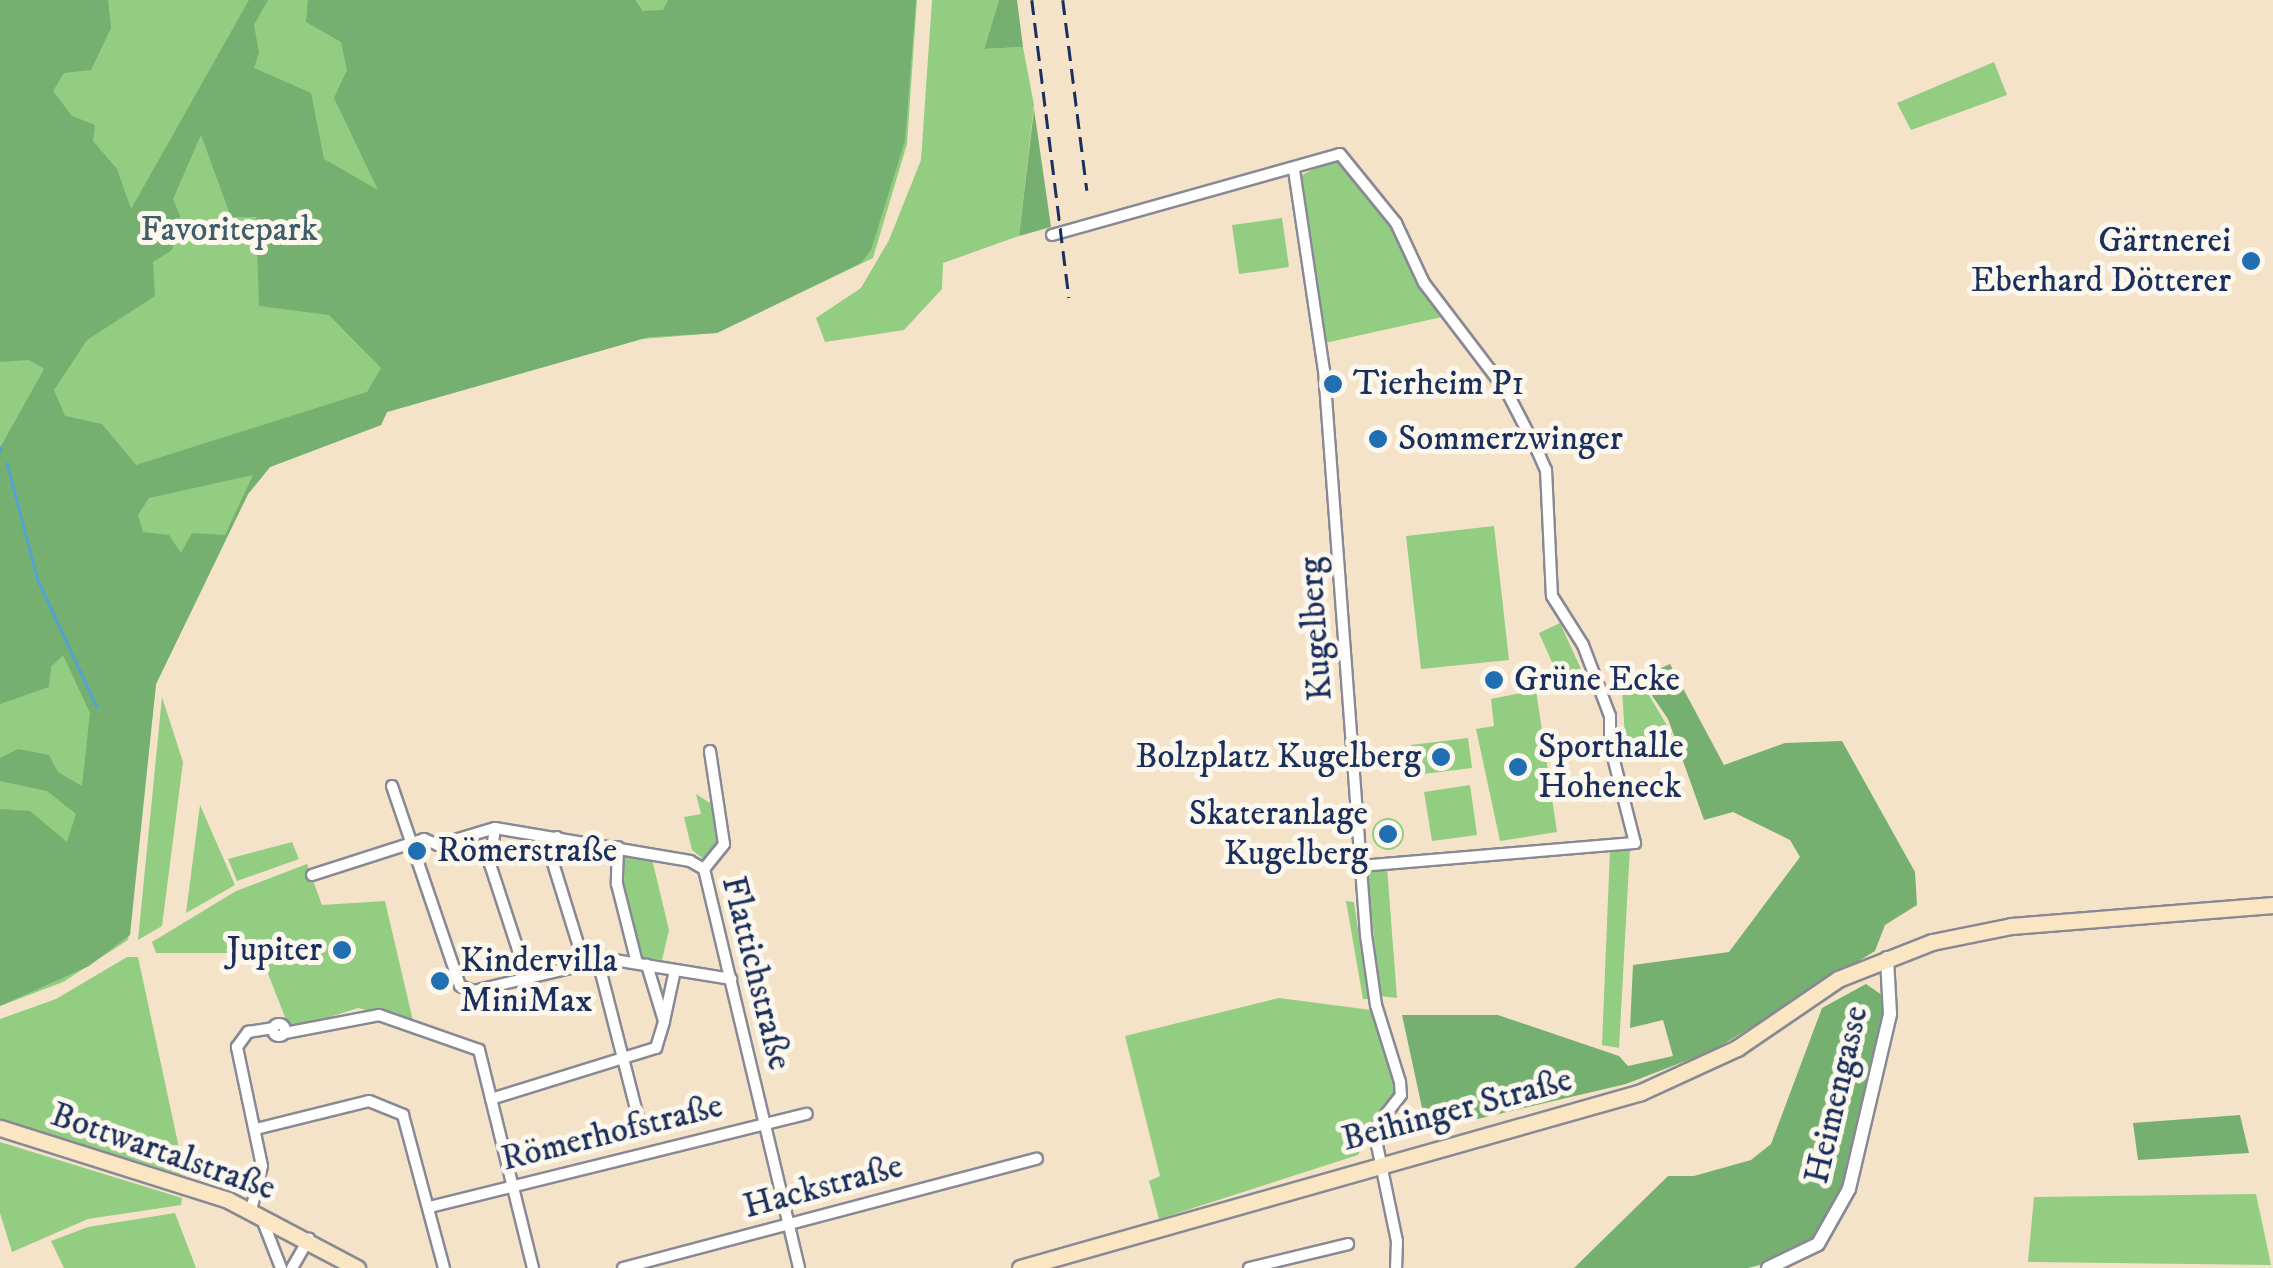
<!DOCTYPE html>
<html>
<head>
<meta charset="utf-8">
<style>
  body { margin:0 }
  #map { position:relative; width:2273px; height:1268px; overflow:hidden; background:#f5e3c9; font-family:"IM FELL DW Pica",serif }
  div>[style] { position:absolute }
  .green>* { inset:0; background:#92cd82 }
  .round { border-radius:50% }
  .forest>* { inset:0; background:#75b070 }
  .stream>* { height:2.5px; margin:-1.25px; padding:0 1.25px; transform-origin:1.25px; border-radius:1.25px; background:#54a3ce }
  .roads { filter:drop-shadow(2px 0 #888994) drop-shadow(-2px 0 #888994) drop-shadow(0 2px #888994) drop-shadow(0 -2px #888994) }
  .minor>* { height:10px; margin:-5px; padding:0 5px; transform-origin:5px; border-radius:5px; background:#fff }
  .minor>.ring { margin:-5px; padding:0; box-sizing:content-box; background:none; border:10px solid #fff; border-radius:50% }
  .tertiary>* { height:12px; margin:-6px; padding:0 6px; transform-origin:6px; border-radius:6px; background:#fff }
  .secondary>* { height:15px; margin:-7.5px; padding:0 7.5px; transform-origin:7.5px; border-radius:7.5px; background:#fbe6c4 }
  .rail>* { height:2.5px; margin-top:-1.25px; transform-origin:0; background:repeating-linear-gradient(90deg,#1b2f5e 0 15px,transparent 0 23px) }
  .dots>* { width:28px; height:28px; translate:-50% -50%; box-sizing:border-box; border:5px solid #fbf7ec; border-radius:50% }
  span { translate:-50% -50%; white-space:nowrap; text-align:center; line-height:1.15; -webkit-text-stroke:10px #fbf7ec; paint-order:stroke }
  .park-label { font-size:35px; color:#3f5e69 }
  .poi-label { font-size:35px; color:#1b2f5e }
  .right { translate:-100% -50%; text-align:right }
  .left { translate:0 -50%; text-align:left }
  .street-label { font-size:35px; color:#1b2f5e }
</style>
</head>
<body>
<div id="map">
  <div class="green">
    <i style="clip-path:polygon(0 0,917px 0,907px 144px,873px 258px,717px 333px,642px 339px,387px 412px,381px 425px,270px 467px,248px 494px,156px 684px,128px 940px,63px 982px,0 1006px)"></i>
    <i style="clip-path:polygon(932px 0,999px 0,984px 49px,1023px 47px,1034px 105px,1019px 236px,943px 263px,942px 289px,904px 330px,825px 342px,816px 318px,861px 288px,889px 240px,921px 160px)"></i>
    <i style="clip-path:polygon(1994px 62px,2007px 95px,1911px 130px,1897px 103px)"></i>
    <i style="clip-path:polygon(1337px 157px,1382px 212px,1442px 317px,1325px 343px,1300px 176px)"></i>
    <i style="clip-path:polygon(1282px 218px,1289px 267px,1239px 274px,1232px 225px)"></i>
    <i style="clip-path:polygon(1494px 526px,1509px 660px,1421px 669px,1406px 536px)"></i>
    <i style="clip-path:polygon(1560px 623px,1586px 680px,1564px 689px,1539px 633px)"></i>
    <i style="clip-path:polygon(1640px 680px,1672px 734px,1626px 752px,1622px 690px)"></i>
    <i style="clip-path:polygon(1536px 690px,1557px 832px,1500px 841px,1476px 729px,1494px 726px,1491px 699px)"></i>
    <i style="clip-path:polygon(162px 697px,183px 762px,162px 926px,138px 940px)"></i>
    <i style="clip-path:polygon(1468px 738px,1472px 768px,1415px 775px,1411px 745px)"></i>
    <i style="clip-path:polygon(1470px 785px,1477px 835px,1432px 841px,1424px 792px)"></i>
    <i style="clip-path:polygon(696px 794px,715px 806px,719px 845px,706px 861px,692px 850px,684px 817px,701px 814px)"></i>
    <i style="clip-path:polygon(200px 805px,235px 885px,186px 913px)"></i>
    <i class="round" style="left:1372px;top:818px;width:32px;height:32px"></i>
    <i style="clip-path:polygon(292px 842px,299px 859px,237px 881px,228px 859px)"></i>
    <i style="clip-path:polygon(1630px 847px,1619px 1048px,1602px 1045px,1610px 850px)"></i>
    <i style="clip-path:polygon(622px 854px,652px 859px,669px 930px,662px 960px,639px 957px,619px 882px)"></i>
    <i style="clip-path:polygon(307px 864px,322px 905px,385px 901px,413px 1021px,358px 1008px,290px 1030px,260px 953px,156px 953px,152px 942px,236px 891px)"></i>
    <i style="clip-path:polygon(1387px 867px,1397px 998px,1380px 996px,1367px 871px)"></i>
    <i style="clip-path:polygon(1346px 901px,1354px 902px,1368px 999px,1363px 999px)"></i>
    <i style="clip-path:polygon(127px 957px,138px 957px,185px 1176px,0 1119px,0 1019px,56px 999px)"></i>
    <i style="clip-path:polygon(1279px 998px,1371px 1010px,1395px 1081px,1393px 1098px,1373px 1120px,1358px 1155px,1159px 1219px,1149px 1181px,1160px 1176px,1125px 1036px)"></i>
    <i style="clip-path:polygon(1402px 1111px,1408px 1111px,1417px 1133px,1383px 1143px,1382px 1128px)"></i>
    <i style="clip-path:polygon(0 1142px,182px 1198px,181px 1205px,88px 1219px,12px 1252px,0 1213px)"></i>
    <i style="clip-path:polygon(2256px 1194px,2271px 1265px,2028px 1262px,2034px 1197px)"></i>
    <i style="clip-path:polygon(175px 1213px,196px 1268px,64px 1268px,51px 1241px,88px 1227px)"></i>
  </div>
  <div class="forest">
    <i style="clip-path:polygon(evenodd,0 0,108px 0,111px 28px,91px 70px,64px 73px,53px 91px,72px 116px,95px 125px,93px 141px,117px 169px,131px 209px,249px 0,268px 0,254px 25px,259px 52px,254px 68px,311px 93px,324px 159px,378px 190px,334px 98px,347px 70px,341px 42px,306px 22px,308px 0,635px 0,643px 11px,663px 10px,668px 0,916px 0,905px 141px,871px 250px,861px 263px,717px 333px,649px 337px,387px 412px,381px 425px,270px 467px,248px 494px,156px 684px,130px 935px,89px 966px,0 1006px,0 809px,30px 811px,67px 842px,76px 814px,47px 791px,0 781px,0 758px,18px 749px,49px 755px,58px 772px,82px 786px,90px 713px,63px 655px,51px 667px,49px 687px,0 704px,0 448px,44px 369px,29px 360px,0 362px,0 0,201px 135px,231px 217px,256px 217px,259px 306px,329px 315px,381px 368px,367px 392px,136px 465px,102px 424px,65px 416px,54px 390px,87px 340px,155px 296px,153px 262px,172px 250px,180px 216px,173px 199px,201px 135px,0 0,253px 475px,225px 535px,192px 533px,181px 553px,169px 535px,143px 532px,138px 515px,149px 498px,253px 475px)"></i>
    <i style="clip-path:polygon(999px 0,1017px 0,1023px 47px,984px 49px)"></i>
    <i style="clip-path:polygon(1034px 109px,1051px 227px,1019px 236px)"></i>
    <i style="clip-path:polygon(1670px 664px,1724px 765px,1785px 743px,1842px 741px,1915px 872px,1917px 905px,1885px 925px,1875px 951px,1714px 1050px,1626px 1084px,1427px 1131px,1402px 1015px,1498px 1015px,1619px 1056px,1628px 1066px,1673px 1056px,1663px 1020px,1630px 1028px,1633px 965px,1729px 952px,1800px 857px,1790px 840px,1733px 812px,1704px 820px,1668px 719px,1640px 678px)"></i>
    <i style="clip-path:polygon(1866px 984px,1882px 995px,1884px 1014px,1846px 1186px,1824px 1231px,1795px 1256px,1748px 1268px,1574px 1268px,1668px 1176px,1694px 1176px,1751px 1160px,1771px 1144px,1822px 1008px)"></i>
    <i style="clip-path:polygon(2240px 1115px,2249px 1153px,2138px 1160px,2133px 1123px)"></i>
  </div>
  <div class="stream">
    <i style="left:0;top:447px;width:4px;rotate:76deg"></i>
    <i style="left:7px;top:463px;width:121px;rotate:75.2deg"></i>
    <i style="left:38px;top:580px;width:140px;rotate:65.1deg"></i>
  </div>
  <div class="roads">
    <div class="minor">
      <i style="left:1294px;top:170px;width:202px;rotate:81.5deg"></i>
      <i style="left:1324px;top:370px;width:567px;rotate:85.75deg"></i>
      <i style="left:1366px;top:935px;width:71px;rotate:81.9deg"></i>
      <i style="left:1376px;top:1005px;width:81px;rotate:72.7deg"></i>
      <i style="left:1400px;top:1082px;width:13px;rotate:86deg"></i>
      <i style="left:1401px;top:1095px;width:36px;rotate:128deg"></i>
      <i style="left:1379px;top:1123px;width:17px;rotate:100deg"></i>
      <i style="left:1376px;top:1140px;width:103px;rotate:78.3deg"></i>
      <i style="left:1397px;top:1241px;width:27px;rotate:92deg"></i>
      <i style="left:1052px;top:235px;width:299px;rotate:-15.7deg"></i>
      <i style="left:1340px;top:154px;width:89px;rotate:50.9deg"></i>
      <i style="left:1396px;top:223px;width:66px;rotate:65deg"></i>
      <i style="left:1424px;top:283px;width:137px;rotate:52.7deg"></i>
      <i style="left:1507px;top:392px;width:65px;rotate:62.7deg"></i>
      <i style="left:1537px;top:450px;width:22px;rotate:66deg"></i>
      <i style="left:1546px;top:470px;width:126px;rotate:87.3deg"></i>
      <i style="left:1552px;top:596px;width:58px;rotate:57.7deg"></i>
      <i style="left:1583px;top:645px;width:76px;rotate:69.2deg"></i>
      <i style="left:1610px;top:716px;width:29px;rotate:90deg"></i>
      <i style="left:1610px;top:745px;width:101px;rotate:75.7deg"></i>
      <i style="left:1635px;top:843px;width:277px;rotate:175.2deg"></i>
      <i style="left:392px;top:786px;width:211px;rotate:71.2deg"></i>
      <i style="left:460px;top:986px;width:14px;rotate:21deg"></i>
      <i style="left:473px;top:991px;width:139px;rotate:-13.3deg"></i>
      <i style="left:608px;top:959px;width:125px;rotate:9.2deg"></i>
      <i style="left:495px;top:828px;width:36px;rotate:98deg"></i>
      <i style="left:490px;top:864px;width:122px;rotate:71.9deg"></i>
      <i style="left:557px;top:837px;width:26px;rotate:99deg"></i>
      <i style="left:553px;top:863px;width:105px;rotate:72.8deg"></i>
      <i style="left:618px;top:847px;width:37px;rotate:92deg"></i>
      <i style="left:617px;top:884px;width:81px;rotate:75.8deg"></i>
      <i style="left:704px;top:869px;width:32px;rotate:-51deg"></i>
      <i style="left:724px;top:844px;width:94px;rotate:-98.6deg"></i>
      <i style="left:312px;top:875px;width:118px;rotate:-17.8deg"></i>
      <i style="left:424px;top:839px;width:15px;rotate:23deg"></i>
      <i style="left:438px;top:845px;width:59px;rotate:-16.6deg"></i>
      <i style="left:495px;top:828px;width:198px;rotate:9.6deg"></i>
      <i style="left:690px;top:861px;width:16px;rotate:30deg"></i>
      <i style="left:704px;top:869px;width:410px;rotate:76.6deg"></i>
      <i style="left:598px;top:961px;width:172px;rotate:75.6deg"></i>
      <i style="left:664px;top:1021px;width:52px;rotate:-77.8deg"></i>
      <i class="ring" style="left:273px;top:1024px;width:2px;height:2px"></i>
      <i style="left:285px;top:1033px;width:96px;rotate:-10.8deg"></i>
      <i style="left:379px;top:1015px;width:106px;rotate:19.3deg"></i>
      <i style="left:479px;top:1050px;width:225px;rotate:76.1deg"></i>
      <i style="left:491px;top:1099px;width:173px;rotate:-17.2deg"></i>
      <i style="left:656px;top:1048px;width:28px;rotate:-73deg"></i>
      <i style="left:664px;top:1021px;width:59px;rotate:-106.9deg"></i>
      <i style="left:256px;top:1129px;width:116px;rotate:-13.9deg"></i>
      <i style="left:369px;top:1101px;width:37px;rotate:22deg"></i>
      <i style="left:403px;top:1115px;width:158px;rotate:75deg"></i>
      <i style="left:430px;top:1207px;width:388px;rotate:-13.9deg"></i>
      <i style="left:251px;top:1210px;width:45px;rotate:-76deg"></i>
      <i style="left:262px;top:1166px;width:122px;rotate:-101.9deg"></i>
      <i style="left:237px;top:1047px;width:19px;rotate:-54deg"></i>
      <i style="left:248px;top:1032px;width:25px;rotate:-9deg"></i>
      <i style="left:262px;top:1219px;width:53px;rotate:68.8deg"></i>
      <i style="left:292px;top:1268px;width:34px;rotate:-60deg"></i>
      <i style="left:623px;top:1268px;width:428px;rotate:-14.8deg"></i>
      <i style="left:1249px;top:1268px;width:102px;rotate:-13.6deg"></i>
    </div>
    <div class="tertiary">
      <i style="left:1768px;top:1268px;width:55px;rotate:-25.6deg"></i>
      <i style="left:1818px;top:1244px;width:63px;rotate:-60.6deg"></i>
      <i style="left:1849px;top:1189px;width:180px;rotate:-76.8deg"></i>
      <i style="left:1890px;top:1014px;width:56px;rotate:-93.1deg"></i>
    </div>
    <div class="secondary">
      <i style="left:0;top:1128px;width:239px;rotate:17.5deg"></i>
      <i style="left:228px;top:1200px;width:146px;rotate:27.8deg"></i>
      <i style="left:1020px;top:1268px;width:645px;rotate:-15.82deg"></i>
      <i style="left:1641px;top:1092px;width:106px;rotate:-24.6deg"></i>
      <i style="left:1737px;top:1048px;width:122px;rotate:-34.3deg"></i>
      <i style="left:1838px;top:979px;width:101px;rotate:-21.5deg"></i>
      <i style="left:1932px;top:942px;width:81px;rotate:-11.4deg"></i>
      <i style="left:2011px;top:926px;width:263px;rotate:-4.6deg"></i>
    </div>
  </div>
  <div class="rail">
    <i style="left:1032px;top:0;width:300px;rotate:82.9deg"></i>
    <i style="left:1063px;top:0;width:192px;rotate:82.8deg"></i>
  </div>
  <div class="dots">
    <i style="left:2251px;top:261px;background:#1f6fb2"></i>
    <i style="left:1333px;top:384px;background:#1f6fb2"></i>
    <i style="left:1378px;top:439px;background:#1f6fb2"></i>
    <i style="left:1494px;top:680px;background:#1f6fb2"></i>
    <i style="left:1441px;top:757px;background:#1f6fb2"></i>
    <i style="left:1518px;top:767px;background:#1f6fb2"></i>
    <i style="left:1388px;top:834px;background:#1f6fb2"></i>
    <i style="left:417px;top:851px;background:#1f6fb2"></i>
    <i style="left:342px;top:950px;background:#1f6fb2"></i>
    <i style="left:440px;top:981px;background:#1f6fb2"></i>
  </div>
  <div class="park-label">
    <span style="left:229px;top:230px">Favoritepark</span>
  </div>
  <div class="poi-label">
    <span class="right" style="left:2231px;top:261px">Gärtnerei<br>Eberhard Dötterer</span>
    <span class="left" style="left:1353px;top:384px">Tierheim P1</span>
    <span class="left" style="left:1398px;top:439px">Sommerzwinger</span>
    <span class="left" style="left:1514px;top:680px">Grüne Ecke</span>
    <span class="left" style="left:1538px;top:767px">Sporthalle<br>Hoheneck</span>
    <span class="right" style="left:1421px;top:757px">Bolzplatz Kugelberg</span>
    <span class="right" style="left:1368px;top:834px">Skateranlage<br>Kugelberg</span>
    <span class="left" style="left:437px;top:851px">Römerstraße</span>
    <span class="right" style="left:322px;top:950px">Jupiter</span>
    <span class="left" style="left:460px;top:981px">Kindervilla<br>MiniMax</span>
  </div>
  <div class="street-label">
    <span style="left:1316px;top:629px;rotate:-94deg">Kugelberg</span>
    <span style="left:756px;top:973px;rotate:76deg">Flattichstraße</span>
    <span style="left:1837px;top:1095px;rotate:-77deg">Heimengasse</span>
    <span style="left:1457px;top:1110px;rotate:-15deg">Beihinger Straße</span>
    <span style="left:612px;top:1133px;rotate:-14deg">Römerhofstraße</span>
    <span style="left:163px;top:1152px;rotate:19deg">Bottwartalstraße</span>
    <span style="left:823px;top:1187px;rotate:-15deg">Hackstraße</span>
  </div>
</div>
</body>
</html>
